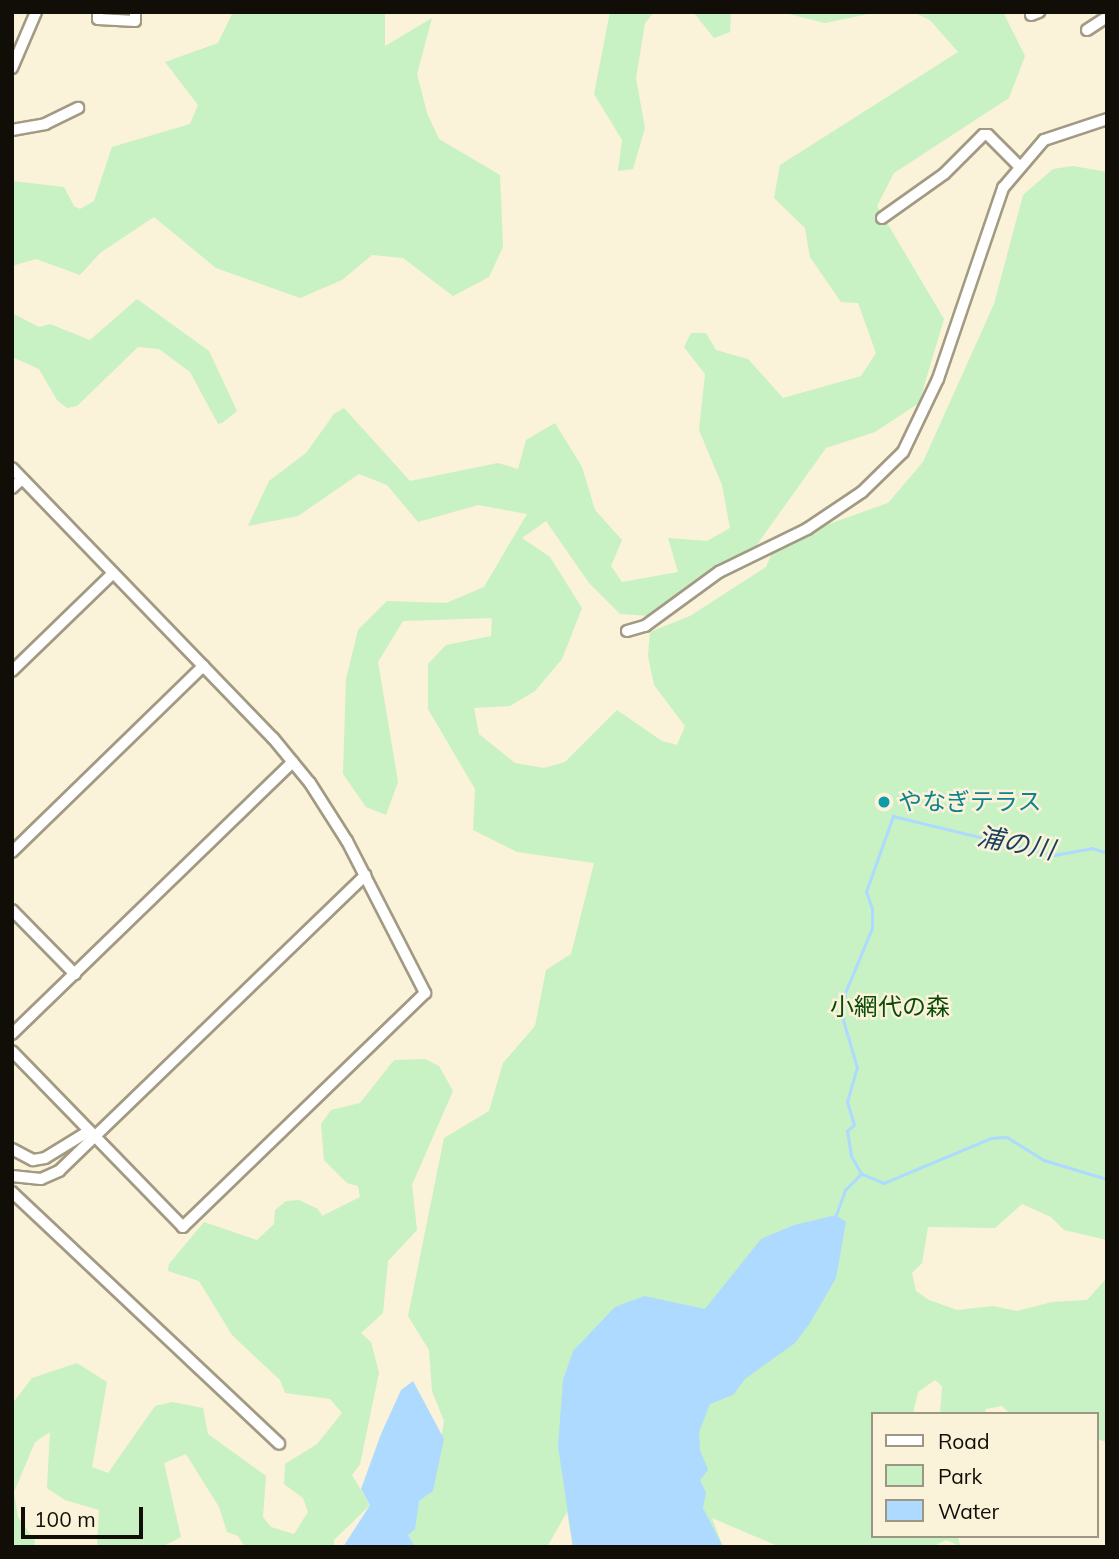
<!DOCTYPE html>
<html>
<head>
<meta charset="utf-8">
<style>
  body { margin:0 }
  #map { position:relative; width:1119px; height:1559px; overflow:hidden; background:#faf2d9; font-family:Mulish,"Noto Sans JP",sans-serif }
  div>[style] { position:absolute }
  .green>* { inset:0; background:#c8f1c4 }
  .water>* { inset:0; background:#addafe }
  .stream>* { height:2.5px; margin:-1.25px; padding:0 1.25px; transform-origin:1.25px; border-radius:1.25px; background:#addafe }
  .roads { filter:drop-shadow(2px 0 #a29a83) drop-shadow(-2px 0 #a29a83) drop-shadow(0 2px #a29a83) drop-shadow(0 -2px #a29a83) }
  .minor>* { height:10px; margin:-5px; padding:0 5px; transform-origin:5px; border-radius:5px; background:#fff }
  .dots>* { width:19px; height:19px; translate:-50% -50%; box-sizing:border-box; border:4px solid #faf2d9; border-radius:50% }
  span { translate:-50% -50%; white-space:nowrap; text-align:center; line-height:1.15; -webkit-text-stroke:5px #faf2d9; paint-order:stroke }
  .culture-label { font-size:24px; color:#0d838f }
  .left { translate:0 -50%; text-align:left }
  .park-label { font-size:24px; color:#0b4d07 }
  .water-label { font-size:26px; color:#143f5d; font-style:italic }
  .frame { position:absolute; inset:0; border:14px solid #100e06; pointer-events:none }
  .legend { position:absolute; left:871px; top:1412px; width:228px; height:126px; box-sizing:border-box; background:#faf2d9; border:2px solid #9c9785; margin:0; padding:9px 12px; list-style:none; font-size:21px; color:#100e06 }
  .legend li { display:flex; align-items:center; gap:14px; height:35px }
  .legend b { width:35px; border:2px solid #9c9785 }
  .scale { position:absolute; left:21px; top:1507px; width:122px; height:32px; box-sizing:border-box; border:4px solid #100e06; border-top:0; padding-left:9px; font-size:21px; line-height:24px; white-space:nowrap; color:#100e06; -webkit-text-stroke:5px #faf2d9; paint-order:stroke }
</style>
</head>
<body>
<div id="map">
  <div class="green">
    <i style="clip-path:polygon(233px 12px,385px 12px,385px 46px,432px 18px,417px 74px,427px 113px,439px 139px,500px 175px,503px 247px,489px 277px,453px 296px,403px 258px,372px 255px,342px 280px,300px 298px,216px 268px,154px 217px,100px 253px,80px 275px,36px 259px,12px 266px,12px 181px,64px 187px,74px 206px,80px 209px,94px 201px,112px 147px,190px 124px,198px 105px,165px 62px,218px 43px)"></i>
    <i style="clip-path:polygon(610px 12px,654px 12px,645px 23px,636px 78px,645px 128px,633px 169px,618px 171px,622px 140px,594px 94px)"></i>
    <i style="clip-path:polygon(693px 12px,731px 12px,730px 32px,714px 38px)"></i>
    <i style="clip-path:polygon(781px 12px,878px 12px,825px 23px)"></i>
    <i style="clip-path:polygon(913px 12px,1003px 12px,1025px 56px,1009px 98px,894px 173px,877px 206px,944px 319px,919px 403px,875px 432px,826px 448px,756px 546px,650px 616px,620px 614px,589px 583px,546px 521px,522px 538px,550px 557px,582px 608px,562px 659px,535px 691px,510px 706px,474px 708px,479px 734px,515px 763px,544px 768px,565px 762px,617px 710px,662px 741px,677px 745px,685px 726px,654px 685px,648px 656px,650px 632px,690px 616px,766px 567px,772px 553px,829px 524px,888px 503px,923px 462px,994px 304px,1023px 195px,1053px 169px,1073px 166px,1107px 172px,1107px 1240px,1064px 1230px,1051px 1217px,1022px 1204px,995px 1228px,928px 1227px,922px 1263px,912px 1273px,916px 1291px,929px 1300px,957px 1310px,993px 1306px,1017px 1311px,1052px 1302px,1087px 1300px,1107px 1278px,1107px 1442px,1096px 1439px,1096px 1414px,1010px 1414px,1002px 1406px,986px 1409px,984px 1414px,940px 1414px,942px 1386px,935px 1380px,918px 1392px,913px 1414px,872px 1414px,872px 1536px,958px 1536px,960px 1546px,946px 1540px,932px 1547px,780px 1547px,712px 1518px,723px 1547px,573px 1547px,567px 1512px,547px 1547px,415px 1547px,408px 1535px,419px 1501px,433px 1491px,444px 1421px,432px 1391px,429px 1350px,408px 1316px,444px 1138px,489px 1111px,503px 1063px,535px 1026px,546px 970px,571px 954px,594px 863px,517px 852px,473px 830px,475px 789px,428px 709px,428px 664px,446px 645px,491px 636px,492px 618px,403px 621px,378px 662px,398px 782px,386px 815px,366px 807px,343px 774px,346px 679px,358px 630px,387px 601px,446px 603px,484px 587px,527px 514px,478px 505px,418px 522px,387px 485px,359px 474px,298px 516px,248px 526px,269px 481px,306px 453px,334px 414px,344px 408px,410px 481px,498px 463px,518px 469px,526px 440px,555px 423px,582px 467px,595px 510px,622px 540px,611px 566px,622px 582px,678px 572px,668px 538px,707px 541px,730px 528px,722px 485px,699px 430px,705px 374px,684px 347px,691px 333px,706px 333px,716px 350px,748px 359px,783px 398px,861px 376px,876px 353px,858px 303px,841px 302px,810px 257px,805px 228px,774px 198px,780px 165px,958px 52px,930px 20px)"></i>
    <i style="clip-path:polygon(137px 299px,209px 351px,237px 411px,222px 423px,218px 424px,190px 372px,159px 349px,138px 347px,77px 406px,67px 408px,57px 400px,39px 369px,12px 357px,12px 313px,39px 327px,50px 324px,90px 340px)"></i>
    <i style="clip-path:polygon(425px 1059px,439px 1066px,453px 1091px,412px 1185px,417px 1230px,388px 1261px,383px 1313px,361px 1333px,371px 1342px,379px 1373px,360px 1464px,352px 1475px,370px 1505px,334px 1540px,334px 1547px,245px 1547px,238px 1536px,227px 1532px,219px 1507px,186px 1454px,164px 1463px,181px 1537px,162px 1547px,97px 1547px,99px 1510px,65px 1500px,47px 1488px,50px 1432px,35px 1442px,14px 1492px,18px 1517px,35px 1541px,34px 1547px,12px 1547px,12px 1404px,32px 1378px,77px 1363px,107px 1382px,92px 1467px,108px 1473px,155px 1406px,172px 1402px,203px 1408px,208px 1434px,266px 1476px,263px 1517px,271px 1527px,294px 1534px,308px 1512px,303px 1498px,284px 1484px,285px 1464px,317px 1444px,342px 1413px,330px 1399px,285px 1393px,280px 1380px,232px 1335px,199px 1281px,168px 1271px,169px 1264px,204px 1222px,257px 1240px,274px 1224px,275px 1210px,286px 1201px,299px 1200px,318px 1209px,322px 1216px,360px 1197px,358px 1186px,347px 1183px,324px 1160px,321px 1124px,331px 1110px,360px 1103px,394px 1060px)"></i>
  </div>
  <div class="water">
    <i style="clip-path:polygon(836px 1215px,846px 1222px,836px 1278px,810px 1323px,795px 1343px,745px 1379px,733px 1395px,710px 1404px,699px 1432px,700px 1450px,708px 1470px,700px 1480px,706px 1493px,703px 1508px,723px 1547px,573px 1547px,558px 1446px,563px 1380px,573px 1351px,615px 1307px,644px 1296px,705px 1309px,761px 1239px,794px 1225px)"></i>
    <i style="clip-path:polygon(413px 1381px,444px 1439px,433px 1491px,419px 1501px,415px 1529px,408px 1535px,415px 1547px,343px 1547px,370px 1505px,361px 1489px,381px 1434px,401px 1390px)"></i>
  </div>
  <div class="stream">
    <i style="left:862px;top:1174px;width:24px;rotate:22deg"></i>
    <i style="left:884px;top:1183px;width:116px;rotate:-22.8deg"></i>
    <i style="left:991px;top:1138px;width:16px;rotate:-4deg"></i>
    <i style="left:1007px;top:1137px;width:44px;rotate:31.9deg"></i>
    <i style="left:1044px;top:1160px;width:66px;rotate:16.8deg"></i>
    <i style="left:836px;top:1215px;width:27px;rotate:-70deg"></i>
    <i style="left:845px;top:1190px;width:23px;rotate:-45deg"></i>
    <i style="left:861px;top:1174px;width:21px;rotate:-119deg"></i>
    <i style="left:851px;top:1156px;width:25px;rotate:-99deg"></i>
    <i style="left:847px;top:1131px;width:9px;rotate:-41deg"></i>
    <i style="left:854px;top:1125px;width:24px;rotate:-107deg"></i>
    <i style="left:847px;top:1102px;width:35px;rotate:-74deg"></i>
    <i style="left:857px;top:1068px;width:50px;rotate:-106.3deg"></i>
    <i style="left:843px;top:1020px;width:27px;rotate:-86deg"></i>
    <i style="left:845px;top:993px;width:70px;rotate:-67.4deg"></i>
    <i style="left:872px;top:928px;width:19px;rotate:-90deg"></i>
    <i style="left:872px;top:909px;width:18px;rotate:-109deg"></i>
    <i style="left:866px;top:892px;width:81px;rotate:-70.4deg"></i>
    <i style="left:893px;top:816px;width:166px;rotate:13.6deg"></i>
    <i style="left:1054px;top:855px;width:39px;rotate:-10deg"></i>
    <i style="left:1092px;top:848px;width:16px;rotate:18deg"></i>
  </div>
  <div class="roads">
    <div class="minor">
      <i style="left:98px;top:12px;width:7px;rotate:90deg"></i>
      <i style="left:98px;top:19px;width:37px;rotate:3deg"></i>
      <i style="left:135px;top:21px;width:9px;rotate:-90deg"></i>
      <i style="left:1031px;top:15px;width:9px;rotate:-21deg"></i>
      <i style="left:1087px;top:30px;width:24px;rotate:-33deg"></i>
      <i style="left:12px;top:68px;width:61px;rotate:-66.8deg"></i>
      <i style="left:12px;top:130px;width:34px;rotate:-10deg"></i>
      <i style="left:45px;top:124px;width:37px;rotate:-26deg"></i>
      <i style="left:882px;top:218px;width:76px;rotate:-35.4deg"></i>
      <i style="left:944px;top:174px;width:55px;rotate:-45deg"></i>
      <i style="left:983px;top:135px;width:5px"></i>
      <i style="left:988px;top:135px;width:44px;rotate:45deg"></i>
      <i style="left:12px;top:468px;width:376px;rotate:46deg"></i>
      <i style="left:273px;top:738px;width:58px;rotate:50.6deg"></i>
      <i style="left:310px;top:783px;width:69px;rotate:57.5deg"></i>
      <i style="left:347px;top:841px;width:171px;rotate:62.8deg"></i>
      <i style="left:425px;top:993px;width:337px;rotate:136deg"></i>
      <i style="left:183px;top:1227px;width:245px;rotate:-134.2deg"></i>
      <i style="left:12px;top:488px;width:13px;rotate:-42deg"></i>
      <i style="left:627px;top:631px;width:19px;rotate:-16deg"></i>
      <i style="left:645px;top:626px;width:92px;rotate:-36.1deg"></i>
      <i style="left:719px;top:572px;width:98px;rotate:-26deg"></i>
      <i style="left:807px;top:529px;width:66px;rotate:-33.9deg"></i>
      <i style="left:862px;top:492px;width:57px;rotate:-44.3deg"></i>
      <i style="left:903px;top:452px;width:81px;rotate:-64.4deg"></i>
      <i style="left:938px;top:379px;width:202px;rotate:-71.2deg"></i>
      <i style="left:1003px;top:188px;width:63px;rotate:-49.5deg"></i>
      <i style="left:1044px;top:140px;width:66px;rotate:-18.4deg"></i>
      <i style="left:12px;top:671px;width:141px;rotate:-44.1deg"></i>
      <i style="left:12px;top:852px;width:267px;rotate:-44.2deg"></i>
      <i style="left:12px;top:910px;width:90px;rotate:45.5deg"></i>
      <i style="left:12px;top:1034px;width:391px;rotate:-44.1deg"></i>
      <i style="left:12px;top:1149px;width:24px;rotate:28deg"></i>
      <i style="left:33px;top:1160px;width:12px;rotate:-9deg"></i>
      <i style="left:45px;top:1158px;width:52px;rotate:-31.5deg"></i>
      <i style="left:12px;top:1176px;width:29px;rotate:6deg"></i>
      <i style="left:41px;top:1179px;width:20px;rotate:-24deg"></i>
      <i style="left:59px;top:1171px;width:426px;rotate:-44deg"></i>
      <i style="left:12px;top:1192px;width:367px;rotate:43.3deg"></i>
    </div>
  </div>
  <div class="dots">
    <i style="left:884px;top:802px;background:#0f9aa8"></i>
  </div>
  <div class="culture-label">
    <span class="left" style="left:898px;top:802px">やなぎテラス</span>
  </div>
  <div class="park-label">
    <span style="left:890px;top:1007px">小網代の森</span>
  </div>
  <div class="water-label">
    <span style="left:1016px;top:843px;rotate:11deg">浦の川</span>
  </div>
  <div class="frame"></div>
  <ul class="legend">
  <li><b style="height:9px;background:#fff"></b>Road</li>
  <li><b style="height:19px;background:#c8f1c4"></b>Park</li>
  <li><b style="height:19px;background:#addafe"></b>Water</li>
  </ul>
  <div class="scale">100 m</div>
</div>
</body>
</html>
